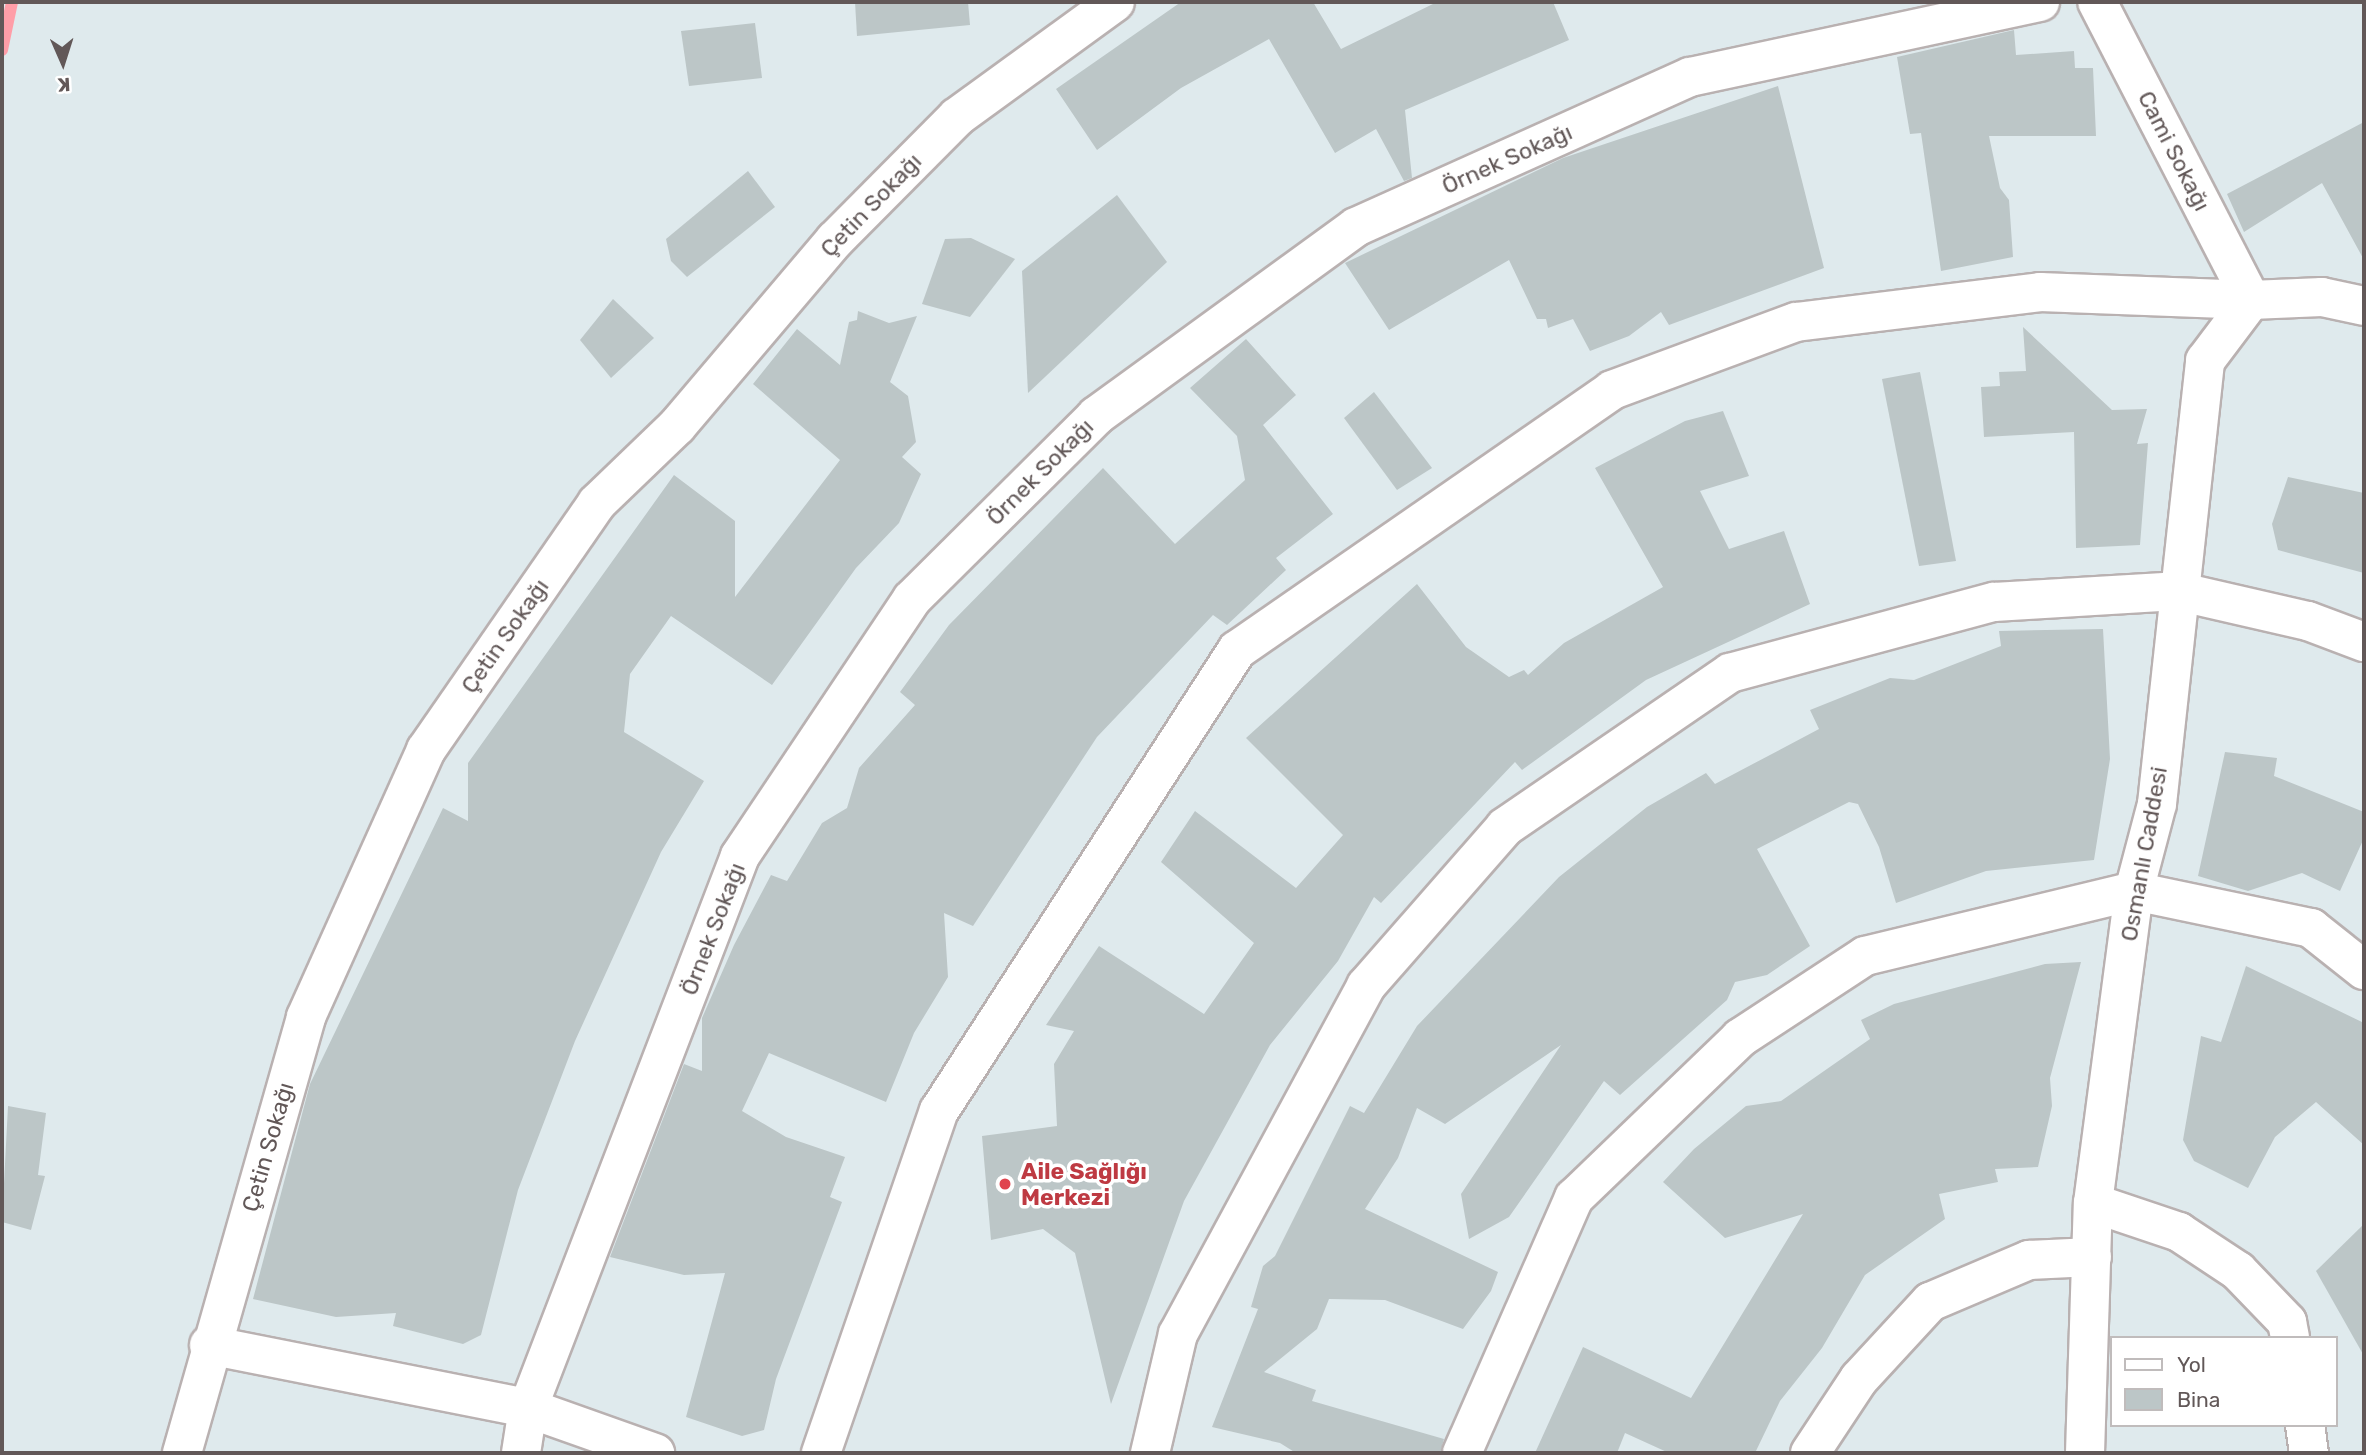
<!DOCTYPE html>
<html>
<head>
<meta charset="utf-8">
<style>
  body { margin:0 }
  #map { position:relative; width:2366px; height:1455px; overflow:hidden; background:#dfeaed; font-family:Rubik,sans-serif }
  div>[style] { position:absolute }
  .stream>* { height:12px; margin:-6px; padding:0 6px; transform-origin:6px; border-radius:6px; background:#ff9ea8 }
  .building>* { inset:0; background:#bcc6c7 }
  .roads { filter:drop-shadow(2px 0 #b9b1b1) drop-shadow(-2px 0 #b9b1b1) drop-shadow(0 2px #b9b1b1) drop-shadow(0 -2px #b9b1b1) }
  .street>* { height:38px; margin:-19px; padding:0 19px; transform-origin:19px; border-radius:19px; background:#fff }
  .secondary>* { height:38px; margin:-19px; padding:0 19px; transform-origin:19px; border-radius:19px; background:#fff }
  .dots>* { width:19px; height:19px; translate:-50% -50%; box-sizing:border-box; border:4px solid #fff; border-radius:50% }
  span { translate:-50% -50%; white-space:nowrap; text-align:center; line-height:1.15; -webkit-text-stroke:7px #fff; paint-order:stroke }
  .street-label { font-size:23px; color:#625858 }
  .health-label { font-size:23px; color:#be3a42; font-weight:700 }
  .left { translate:0 -50%; text-align:left }
  .frame { position:absolute; inset:0; border:4px solid #625858; pointer-events:none }
  .legend { position:absolute; left:2110px; top:1336px; width:228px; height:91px; box-sizing:border-box; background:#fff; border:2px solid #c0bcbc; margin:0; padding:9px 12px; list-style:none; font-size:21px; color:#625858 }
  .legend li { display:flex; align-items:center; gap:14px; height:35px }
  .legend b { width:35px; border:2px solid #c0bcbc }
  .north { position:absolute; left:28px; top:28px; width:70px; height:70px; -webkit-text-stroke:5px #fff; paint-order:stroke; rotate:177deg; font-size:19px; font-weight:700; line-height:28px; text-align:center; color:#625858 }
  .north::after { content:''; display:block; margin:auto; width:24px; height:32px; background:#625858; clip-path:polygon(50% 0,100% 100%,50% 72%,0 100%) }
</style>
</head>
<body>
<div id="map">
  <div class="stream">
    <i style="left:2px;top:50px;width:49px;rotate:-78.2deg"></i>
  </div>
  <div class="building">
    <i style="clip-path:polygon(855px 2px,968px 2px,970px 25px,857px 36px)"></i>
    <i style="clip-path:polygon(1181px 2px,1313px 2px,1341px 49px,1437px 2px,1553px 2px,1569px 40px,1405px 110px,1412px 178px,1404px 181px,1376px 129px,1335px 153px,1269px 39px,1181px 88px,1097px 150px,1056px 89px)"></i>
    <i style="clip-path:polygon(755px 23px,762px 78px,689px 86px,681px 31px)"></i>
    <i style="clip-path:polygon(2014px 30px,2016px 55px,2074px 51px,2075px 68px,2093px 68px,2096px 136px,1989px 136px,2000px 188px,2009px 200px,2013px 257px,1941px 271px,1921px 133px,1910px 134px,1897px 57px)"></i>
    <i style="clip-path:polygon(1778px 86px,1824px 268px,1669px 325px,1661px 312px,1629px 336px,1590px 351px,1573px 319px,1548px 328px,1546px 319px,1537px 319px,1509px 260px,1389px 330px,1345px 263px,1563px 158px)"></i>
    <i style="clip-path:polygon(2364px 122px,2364px 260px,2322px 183px,2244px 232px,2227px 194px)"></i>
    <i style="clip-path:polygon(748px 171px,775px 207px,687px 277px,671px 261px,666px 239px)"></i>
    <i style="clip-path:polygon(1117px 195px,1167px 262px,1028px 393px,1022px 271px)"></i>
    <i style="clip-path:polygon(971px 238px,1015px 259px,970px 317px,922px 304px,945px 239px)"></i>
    <i style="clip-path:polygon(613px 299px,654px 338px,611px 378px,580px 340px)"></i>
    <i style="clip-path:polygon(858px 311px,889px 323px,917px 316px,890px 382px,908px 396px,916px 442px,902px 457px,921px 474px,899px 523px,856px 568px,772px 685px,671px 616px,630px 674px,624px 732px,704px 781px,661px 852px,575px 1041px,518px 1190px,481px 1335px,463px 1344px,393px 1326px,396px 1313px,336px 1317px,253px 1299px,310px 1084px,443px 808px,468px 821px,468px 763px,674px 475px,735px 521px,735px 597px,840px 460px,753px 384px,797px 329px,840px 365px,849px 322px,857px 320px)"></i>
    <i style="clip-path:polygon(2023px 327px,2112px 410px,2147px 409px,2137px 444px,2148px 443px,2140px 545px,2076px 548px,2074px 432px,1984px 437px,1981px 387px,2000px 386px,1999px 372px,2026px 371px)"></i>
    <i style="clip-path:polygon(1246px 339px,1296px 395px,1263px 425px,1333px 514px,1276px 558px,1286px 570px,1227px 625px,1213px 615px,1097px 737px,973px 926px,944px 913px,948px 977px,914px 1033px,886px 1102px,769px 1053px,742px 1111px,786px 1137px,845px 1157px,830px 1197px,842px 1202px,776px 1379px,764px 1430px,742px 1436px,686px 1417px,725px 1273px,684px 1275px,610px 1257px,684px 1064px,702px 1071px,702px 1018px,734px 945px,771px 875px,787px 881px,822px 823px,847px 808px,859px 768px,915px 705px,900px 692px,949px 625px,1103px 468px,1175px 544px,1245px 480px,1237px 436px,1190px 388px)"></i>
    <i style="clip-path:polygon(1920px 372px,1956px 561px,1919px 566px,1882px 379px)"></i>
    <i style="clip-path:polygon(1374px 392px,1432px 468px,1397px 490px,1344px 418px)"></i>
    <i style="clip-path:polygon(1723px 411px,1749px 476px,1700px 491px,1729px 549px,1784px 531px,1810px 604px,1646px 680px,1522px 770px,1515px 762px,1381px 903px,1374px 897px,1338px 961px,1270px 1045px,1184px 1201px,1111px 1404px,1075px 1253px,1043px 1229px,991px 1240px,982px 1136px,1057px 1126px,1054px 1064px,1074px 1031px,1046px 1025px,1099px 946px,1204px 1014px,1254px 943px,1161px 862px,1195px 811px,1296px 888px,1343px 835px,1246px 738px,1417px 584px,1466px 647px,1509px 677px,1524px 670px,1528px 675px,1564px 643px,1663px 587px,1595px 468px,1685px 421px)"></i>
    <i style="clip-path:polygon(2288px 477px,2364px 493px,2364px 573px,2278px 550px,2272px 524px)"></i>
    <i style="clip-path:polygon(2103px 629px,2110px 759px,2094px 860px,1986px 871px,1896px 903px,1879px 847px,1858px 804px,1849px 802px,1757px 849px,1810px 946px,1767px 975px,1735px 982px,1727px 1000px,1620px 1095px,1604px 1081px,1509px 1217px,1469px 1239px,1461px 1194px,1561px 1045px,1445px 1124px,1417px 1108px,1398px 1158px,1365px 1209px,1498px 1272px,1491px 1291px,1463px 1329px,1385px 1300px,1329px 1299px,1317px 1329px,1264px 1372px,1316px 1390px,1312px 1401px,1444px 1439px,1440px 1453px,1296px 1453px,1280px 1443px,1212px 1427px,1258px 1309px,1251px 1307px,1263px 1266px,1275px 1256px,1350px 1106px,1364px 1113px,1417px 1026px,1559px 877px,1647px 807px,1706px 773px,1715px 784px,1819px 729px,1810px 710px,1890px 678px,1914px 680px,2001px 646px,1999px 631px)"></i>
    <i style="clip-path:polygon(2225px 752px,2277px 758px,2274px 776px,2364px 812px,2364px 838px,2340px 891px,2302px 873px,2248px 891px,2198px 876px)"></i>
    <i style="clip-path:polygon(2081px 962px,2050px 1078px,2052px 1106px,2038px 1167px,1995px 1169px,1998px 1182px,1939px 1194px,1945px 1219px,1865px 1275px,1822px 1348px,1780px 1401px,1755px 1453px,1669px 1453px,1625px 1433px,1617px 1453px,1535px 1453px,1583px 1347px,1691px 1398px,1803px 1214px,1725px 1238px,1663px 1182px,1694px 1149px,1746px 1106px,1781px 1101px,1870px 1039px,1861px 1020px,1894px 1004px,2045px 964px)"></i>
    <i style="clip-path:polygon(2246px 966px,2364px 1023px,2364px 1145px,2316px 1102px,2275px 1137px,2248px 1188px,2194px 1161px,2183px 1140px,2201px 1036px,2221px 1042px)"></i>
    <i style="clip-path:polygon(8px 1106px,46px 1113px,38px 1175px,45px 1176px,31px 1230px,2px 1222px)"></i>
    <i style="clip-path:polygon(2364px 1224px,2364px 1356px,2316px 1271px)"></i>
  </div>
  <div class="roads">
    <div class="street">
      <i style="left:2093px;top:1203px;width:91px;rotate:18.6deg"></i>
      <i style="left:2179px;top:1232px;width:71px;rotate:33.5deg"></i>
      <i style="left:2238px;top:1271px;width:71px;rotate:46.1deg"></i>
      <i style="left:2287px;top:1322px;width:16px;rotate:79deg"></i>
      <i style="left:209px;top:1345px;width:325px;rotate:11.2deg"></i>
      <i style="left:528px;top:1408px;width:135px;rotate:19.5deg"></i>
      <i style="left:2305px;top:1425px;width:28px;rotate:82deg"></i>
      <i style="left:182px;top:1453px;width:453px;rotate:-74.1deg"></i>
      <i style="left:306px;top:1017px;width:293px;rotate:-65.8deg"></i>
      <i style="left:426px;top:750px;width:300px;rotate:-55.3deg"></i>
      <i style="left:597px;top:503px;width:111px;rotate:-43.9deg"></i>
      <i style="left:677px;top:426px;width:244px;rotate:-49.7deg"></i>
      <i style="left:835px;top:240px;width:173px;rotate:-45.2deg"></i>
      <i style="left:957px;top:117px;width:195px;rotate:-36deg"></i>
      <i style="left:521px;top:1453px;width:46px;rotate:-81.2deg"></i>
      <i style="left:528px;top:1408px;width:591px;rotate:-68.99deg"></i>
      <i style="left:740px;top:856px;width:309px;rotate:-56.2deg"></i>
      <i style="left:912px;top:599px;width:260px;rotate:-44.8deg"></i>
      <i style="left:1096px;top:416px;width:321px;rotate:-36deg"></i>
      <i style="left:1356px;top:227px;width:366px;rotate:-24.2deg"></i>
      <i style="left:1690px;top:77px;width:358px;rotate:-12.1deg"></i>
      <i style="left:821px;top:1453px;width:362px;rotate:-71deg"></i>
      <i style="left:939px;top:1111px;width:549px;rotate:-57.12deg"></i>
      <i style="left:1237px;top:650px;width:456px;rotate:-34.7deg"></i>
      <i style="left:1612px;top:390px;width:196px;rotate:-20.3deg"></i>
      <i style="left:1796px;top:322px;width:246px;rotate:-7deg"></i>
      <i style="left:2040px;top:292px;width:211px;rotate:2.2deg"></i>
      <i style="left:2251px;top:300px;width:335px;rotate:-117.3deg"></i>
      <i style="left:1150px;top:1453px;width:122px;rotate:-76.8deg"></i>
      <i style="left:1178px;top:1334px;width:396px;rotate:-61.6deg"></i>
      <i style="left:1366px;top:986px;width:211px;rotate:-48.8deg"></i>
      <i style="left:1505px;top:827px;width:273px;rotate:-34.4deg"></i>
      <i style="left:1730px;top:673px;width:273px;rotate:-15.1deg"></i>
      <i style="left:1994px;top:602px;width:183px;rotate:-3.4deg"></i>
      <i style="left:2177px;top:591px;width:134px;rotate:12.9deg"></i>
      <i style="left:2308px;top:621px;width:60px;rotate:20.6deg"></i>
      <i style="left:1462px;top:1453px;width:279px;rotate:-66.3deg"></i>
      <i style="left:1574px;top:1198px;width:231px;rotate:-43.9deg"></i>
      <i style="left:1740px;top:1038px;width:149px;rotate:-33.3deg"></i>
      <i style="left:1865px;top:956px;width:277px;rotate:-13.6deg"></i>
      <i style="left:2134px;top:891px;width:181px;rotate:11.8deg"></i>
      <i style="left:2311px;top:928px;width:68px;rotate:38.4deg"></i>
      <i style="left:1810px;top:1453px;width:89px;rotate:-56.5deg"></i>
      <i style="left:1859px;top:1379px;width:105px;rotate:-47.3deg"></i>
      <i style="left:1930px;top:1302px;width:108px;rotate:-23deg"></i>
      <i style="left:2029px;top:1260px;width:63px;rotate:-2.7deg"></i>
    </div>
    <div class="secondary">
      <i style="left:2085px;top:1453px;width:250px;rotate:-88.2deg"></i>
      <i style="left:2093px;top:1203px;width:315px;rotate:-82.5deg"></i>
      <i style="left:2134px;top:891px;width:90px;rotate:-75.2deg"></i>
      <i style="left:2157px;top:804px;width:446px;rotate:-83.8deg"></i>
      <i style="left:2205px;top:361px;width:76px;rotate:-53deg"></i>
      <i style="left:2251px;top:300px;width:71px;rotate:-2.4deg"></i>
      <i style="left:2322px;top:297px;width:43px;rotate:12.1deg"></i>
    </div>
  </div>
  <div class="dots">
    <i style="left:1005px;top:1184px;background:#e0444e"></i>
  </div>
  <div class="street-label">
    <span style="left:2174px;top:151px;rotate:63deg">Cami Sokağı</span>
    <span style="left:1507px;top:159px;rotate:-24deg">Örnek Sokağı</span>
    <span style="left:871px;top:205px;rotate:-46deg">Çetin Sokağı</span>
    <span style="left:1040px;top:472px;rotate:-45deg">Örnek Sokağı</span>
    <span style="left:505px;top:636px;rotate:-55deg">Çetin Sokağı</span>
    <span style="left:2144px;top:854px;rotate:-80deg">Osmanlı Caddesi</span>
    <span style="left:713px;top:929px;rotate:-69deg">Örnek Sokağı</span>
    <span style="left:268px;top:1147px;rotate:-74deg">Çetin Sokağı</span>
  </div>
  <div class="health-label">
    <span class="left" style="left:1021px;top:1184px">Aile Sağlığı<br>Merkezi</span>
  </div>
  <div class="frame"></div>
  <ul class="legend">
  <li><b style="height:9px;background:#fff"></b>Yol</li>
  <li><b style="height:19px;background:#bcc6c7"></b>Bina</li>
  </ul>
  <div class="north">K</div>
</div>
</body>
</html>
